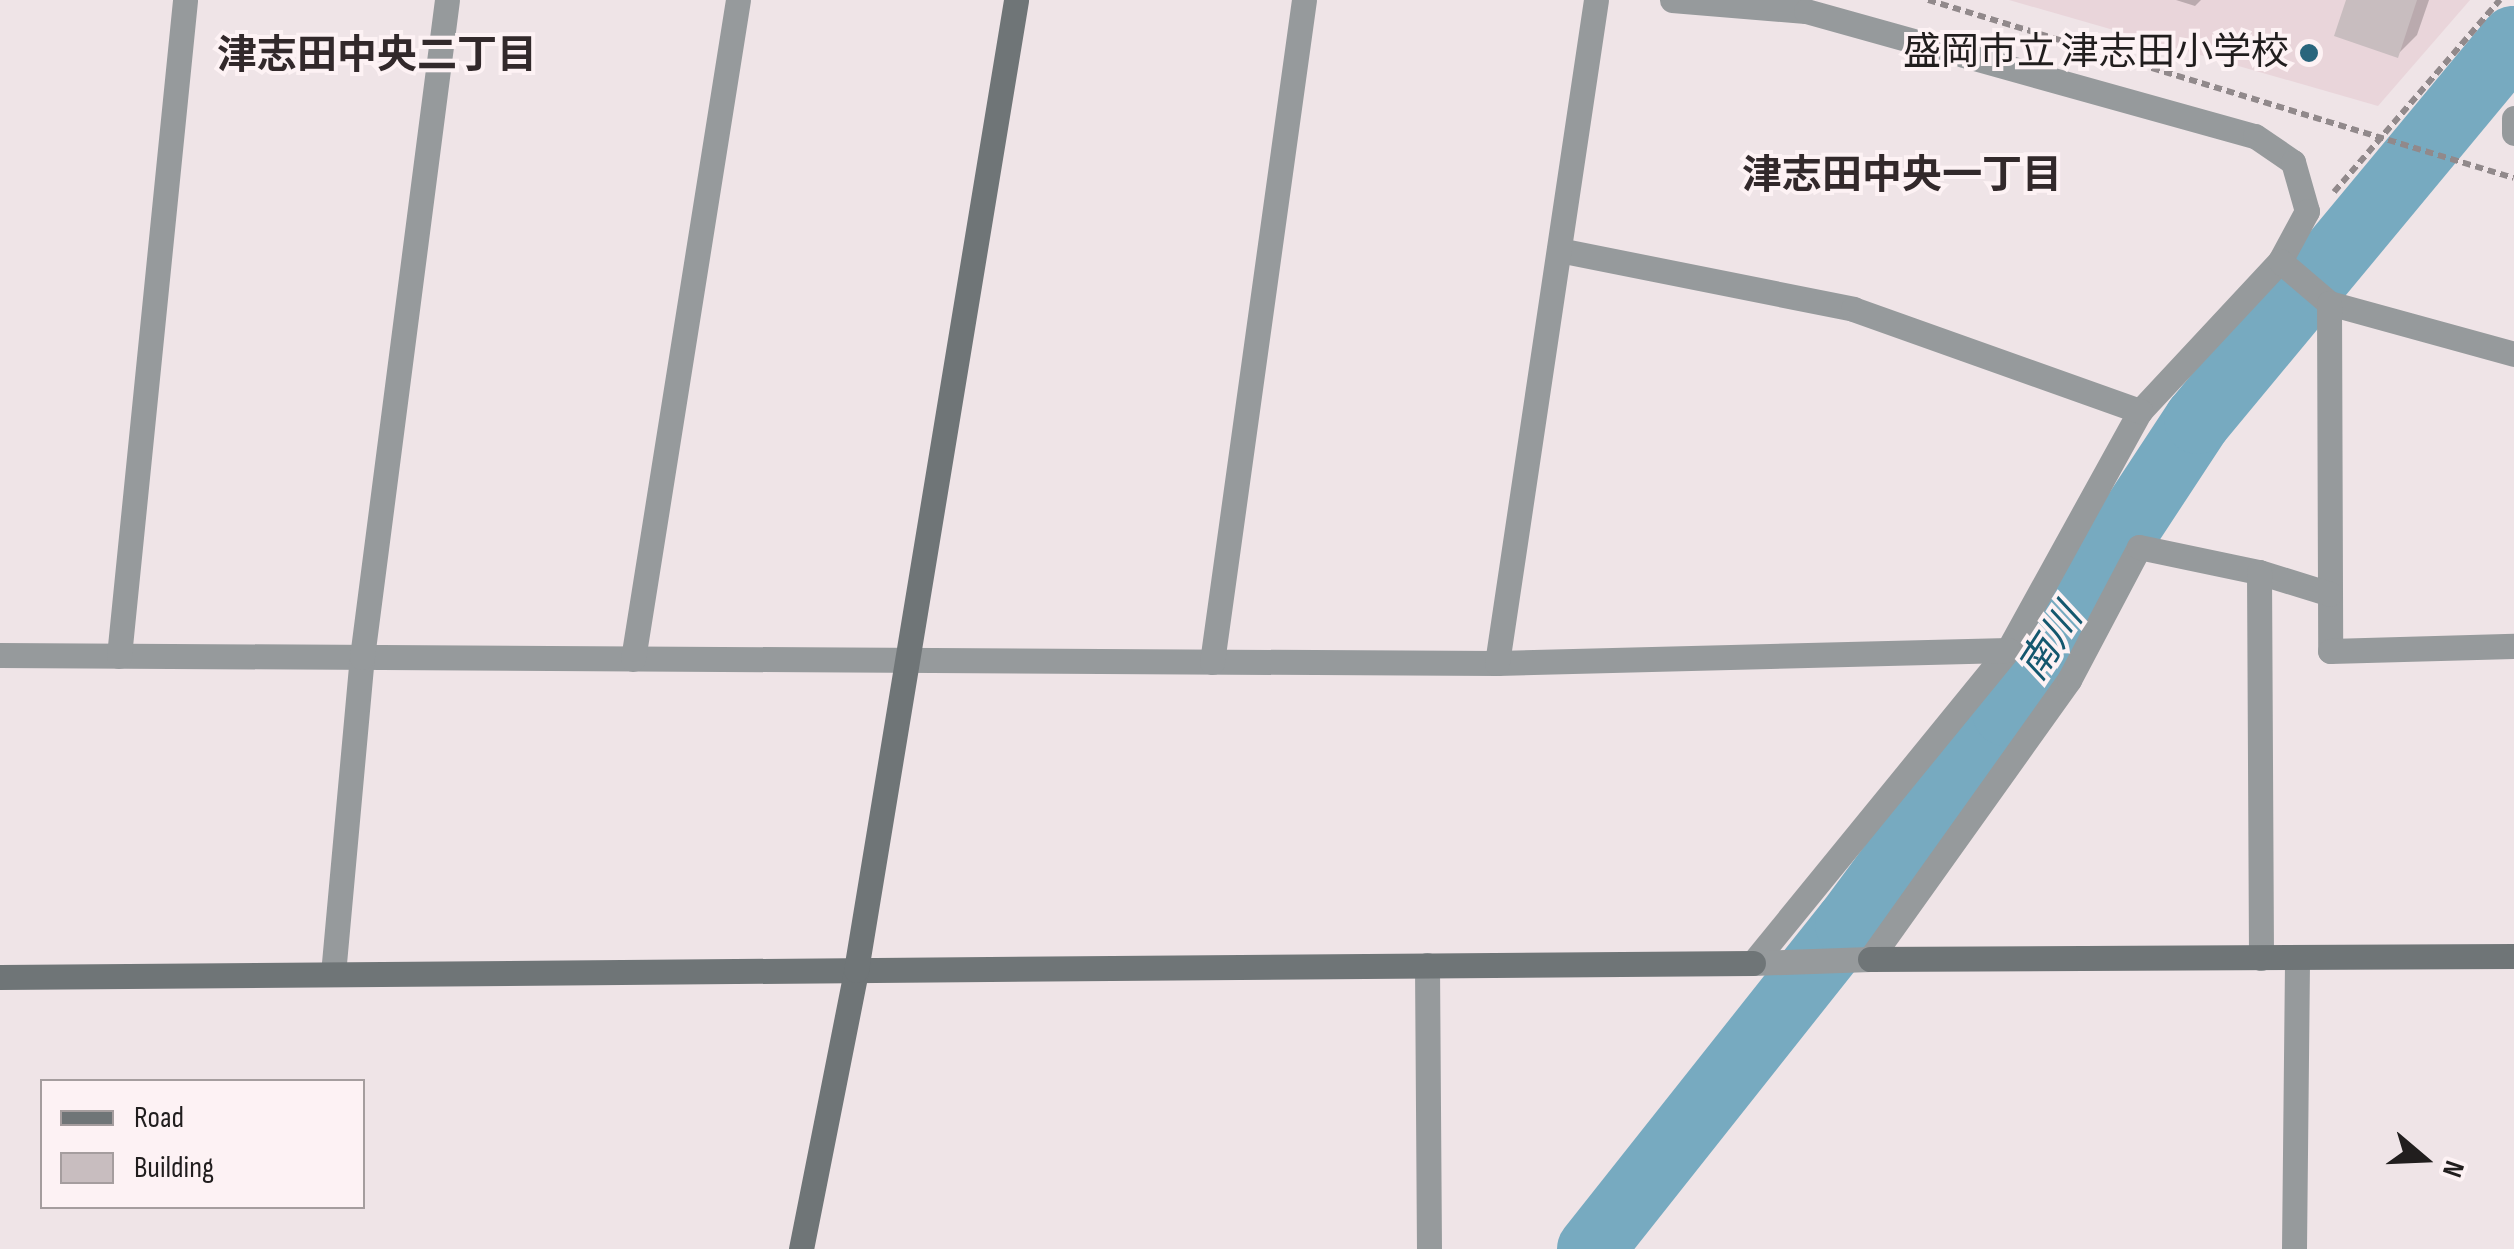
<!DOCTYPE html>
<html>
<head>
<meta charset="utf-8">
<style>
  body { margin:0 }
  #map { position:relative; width:2514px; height:1249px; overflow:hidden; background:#efe4e7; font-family:"Sofia Sans Condensed","Noto Sans JP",sans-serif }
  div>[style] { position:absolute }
  .built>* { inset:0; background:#e9d5da }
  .shadow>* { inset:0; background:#0003 }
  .river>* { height:68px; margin:-34px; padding:0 34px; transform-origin:34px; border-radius:34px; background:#77aac0 }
  .building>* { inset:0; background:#c8bdbf }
  .path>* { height:6px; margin-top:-3px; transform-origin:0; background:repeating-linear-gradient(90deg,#91898b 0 8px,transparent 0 13px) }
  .street>* { height:25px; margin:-12.5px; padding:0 12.5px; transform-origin:12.5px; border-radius:12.5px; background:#969a9c }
  .secondary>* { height:25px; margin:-12.5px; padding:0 12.5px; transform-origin:12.5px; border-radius:12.5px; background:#6f7577 }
  .dots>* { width:28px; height:28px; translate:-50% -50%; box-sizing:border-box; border:5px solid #fdf2f4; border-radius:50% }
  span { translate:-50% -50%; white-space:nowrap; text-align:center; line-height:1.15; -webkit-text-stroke:8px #fdf2f4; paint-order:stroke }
  .poi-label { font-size:38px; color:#211e1e }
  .right { translate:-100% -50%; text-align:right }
  .neighbourhood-label { font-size:40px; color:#32292b; font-weight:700 }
  .water-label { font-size:40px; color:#14576e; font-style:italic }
  .legend { position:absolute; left:40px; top:1079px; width:325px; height:130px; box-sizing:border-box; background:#fdf2f4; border:2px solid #a59d9e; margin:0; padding:12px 18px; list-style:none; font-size:30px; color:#211e1e }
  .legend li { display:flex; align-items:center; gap:20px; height:50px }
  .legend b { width:50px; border:2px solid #a59d9e }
  .north { position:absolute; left:2374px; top:1109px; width:100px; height:100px; -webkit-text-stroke:8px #fdf2f4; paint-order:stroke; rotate:109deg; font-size:28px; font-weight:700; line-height:40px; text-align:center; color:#211e1e }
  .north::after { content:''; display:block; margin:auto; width:35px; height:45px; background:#211e1e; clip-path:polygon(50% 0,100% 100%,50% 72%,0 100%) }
</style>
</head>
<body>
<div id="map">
  <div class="built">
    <i style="clip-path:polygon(2009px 0,2470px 0,2378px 106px)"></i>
  </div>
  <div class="shadow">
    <i style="clip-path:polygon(2176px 0,2201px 0,2195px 6px)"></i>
    <i style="clip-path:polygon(2349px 0,2429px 0,2417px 35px,2397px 55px)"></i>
  </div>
  <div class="river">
    <i style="left:1591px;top:1249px;width:415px;rotate:-51.6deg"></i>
    <i style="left:1849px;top:924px;width:264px;rotate:-53.5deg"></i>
    <i style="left:2006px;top:712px;width:349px;rotate:-56.7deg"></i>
    <i style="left:2198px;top:420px;width:494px;rotate:-50.3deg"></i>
  </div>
  <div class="building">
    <i style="clip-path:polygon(2346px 0,2417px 0,2398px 58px,2334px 36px)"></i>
  </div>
  <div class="path">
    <i style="left:1928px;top:0;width:612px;rotate:16.9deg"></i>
    <i style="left:2334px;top:192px;width:254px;rotate:-49.2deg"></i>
  </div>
  <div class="street">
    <i style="left:1672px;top:0;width:134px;rotate:4.7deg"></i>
    <i style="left:1806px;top:11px;width:466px;rotate:15.6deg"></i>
    <i style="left:2255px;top:136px;width:46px;rotate:34.4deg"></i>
    <i style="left:2293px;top:162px;width:51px;rotate:74.1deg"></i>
    <i style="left:2307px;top:211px;width:57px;rotate:118.4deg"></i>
    <i style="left:2280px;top:261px;width:205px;rotate:133deg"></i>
    <i style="left:2140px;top:411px;width:273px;rotate:118.9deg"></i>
    <i style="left:2008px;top:650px;width:404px;rotate:129.2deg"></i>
    <i style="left:2514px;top:118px;width:15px;rotate:90deg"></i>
    <i style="left:1559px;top:250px;width:300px;rotate:11.3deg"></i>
    <i style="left:1853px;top:309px;width:305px;rotate:19.6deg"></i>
    <i style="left:2280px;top:261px;width:65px;rotate:40.6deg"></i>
    <i style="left:2329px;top:303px;width:192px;rotate:15.4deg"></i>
    <i style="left:2329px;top:303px;width:348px;rotate:89.8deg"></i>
    <i style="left:2330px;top:651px;width:184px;rotate:-1.6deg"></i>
    <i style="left:2259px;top:572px;width:74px;rotate:17.2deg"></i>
    <i style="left:0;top:655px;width:1497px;rotate:0.31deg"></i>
    <i style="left:1497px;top:663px;width:511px;rotate:-1.46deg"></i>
    <i style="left:119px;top:656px;width:659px;rotate:-84.25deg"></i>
    <i style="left:633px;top:659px;width:667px;rotate:-80.95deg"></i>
    <i style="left:1212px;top:662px;width:668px;rotate:-82.09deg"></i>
    <i style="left:1497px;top:663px;width:670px;rotate:-81.51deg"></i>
    <i style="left:1753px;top:963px;width:117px;rotate:-2deg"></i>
    <i style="left:1870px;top:959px;width:343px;rotate:-54.5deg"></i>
    <i style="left:2069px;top:680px;width:150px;rotate:-62.2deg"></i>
    <i style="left:2139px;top:547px;width:123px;rotate:11.8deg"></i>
    <i style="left:2259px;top:572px;width:386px;rotate:89.7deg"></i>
    <i style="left:1427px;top:965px;width:284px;rotate:89.6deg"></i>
    <i style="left:333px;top:974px;width:318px;rotate:-84.8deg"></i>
    <i style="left:362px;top:657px;width:662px;rotate:-82.63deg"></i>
    <i style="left:2294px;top:1249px;width:291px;rotate:-89.4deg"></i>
  </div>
  <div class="secondary">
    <i style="left:1870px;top:959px;width:644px;rotate:-0.27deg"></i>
    <i style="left:0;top:977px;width:1753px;rotate:-0.46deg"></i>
    <i style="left:801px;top:1249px;width:284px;rotate:-78.8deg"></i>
    <i style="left:856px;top:970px;width:983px;rotate:-80.63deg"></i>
  </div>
  <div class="dots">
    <i style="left:2309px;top:53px;background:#29657c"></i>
  </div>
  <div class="poi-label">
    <span class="right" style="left:2289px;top:53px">盛岡市立 津志田小学校</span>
  </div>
  <div class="neighbourhood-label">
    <span style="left:377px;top:56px">津志田中央二丁目</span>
    <span style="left:1902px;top:176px">津志田中央一丁目</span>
  </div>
  <div class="water-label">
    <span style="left:2051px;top:643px;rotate:-57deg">南川</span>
  </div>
  <ul class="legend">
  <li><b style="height:12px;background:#6f7577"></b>Road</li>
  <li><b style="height:28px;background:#c8bdbf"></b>Building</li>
  </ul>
  <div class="north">N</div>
</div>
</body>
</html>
